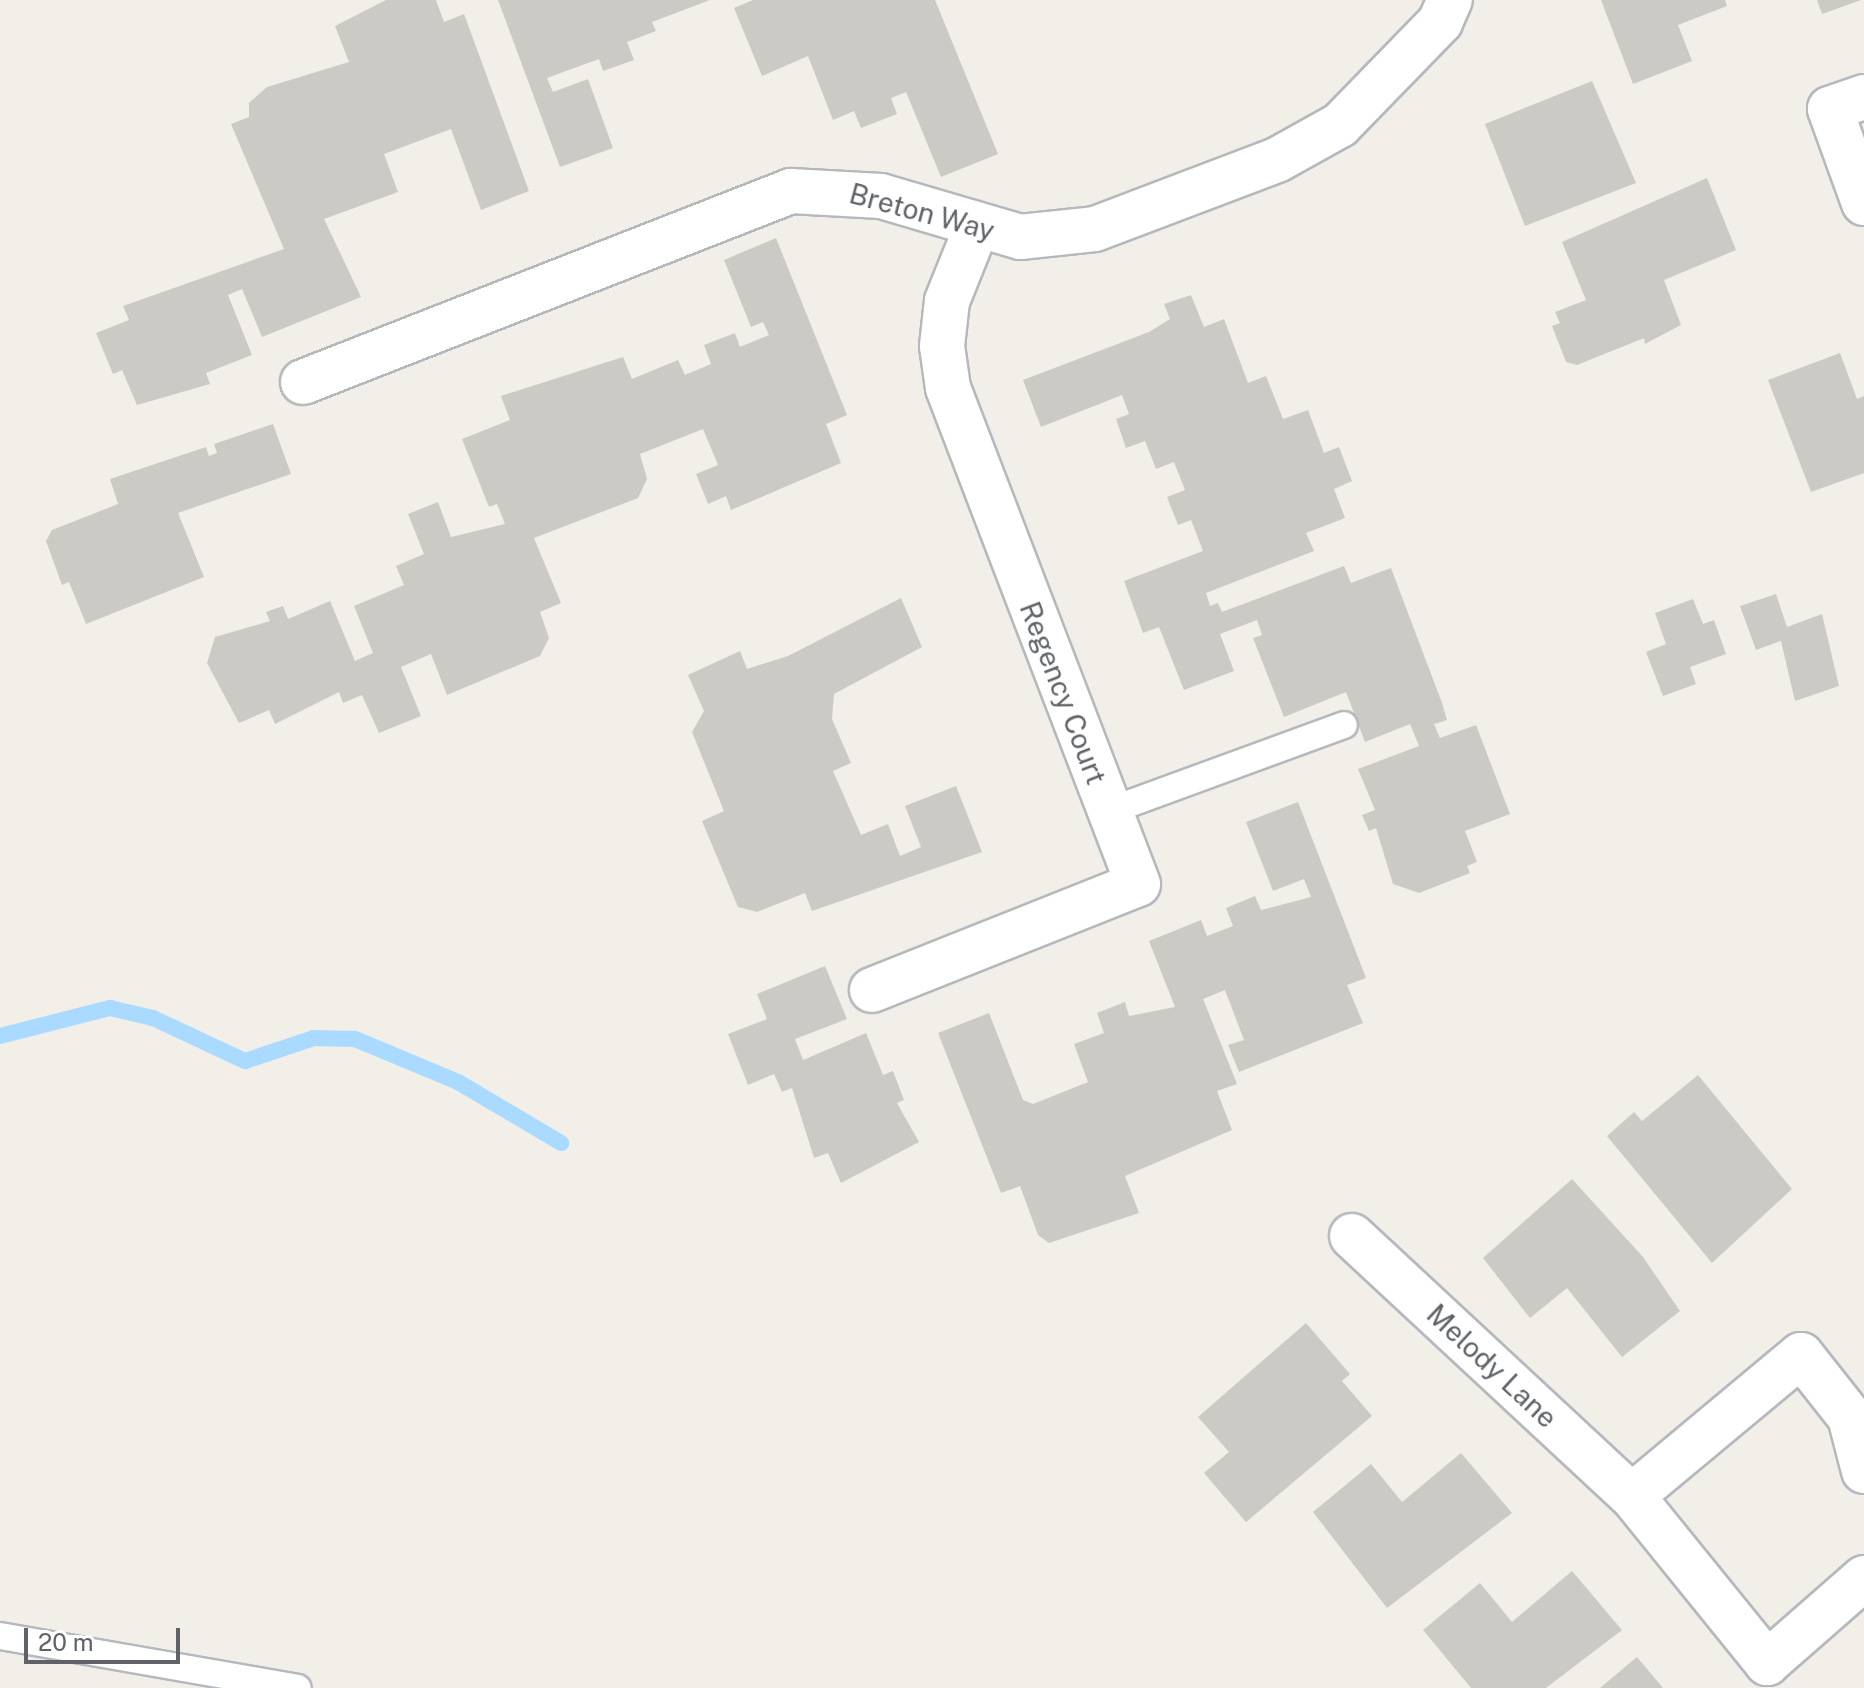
<!DOCTYPE html>
<html>
<head>
<meta charset="utf-8">
<style>
  body { margin:0 }
  #map { position:relative; width:1864px; height:1688px; overflow:hidden; background:#f1efe8; font-family:"Public Sans",sans-serif }
  div>[style] { position:absolute }
  .stream>* { height:16px; margin:-8px; padding:0 8px; transform-origin:8px; border-radius:8px; background:#aadaff }
  .building>* { inset:0; background:#cccac5 }
  .roads { filter:drop-shadow(2px 0 #b5b8bc) drop-shadow(-2px 0 #b5b8bc) drop-shadow(0 2px #b5b8bc) drop-shadow(0 -2px #b5b8bc) }
  .service>* { height:26px; margin:-13px; padding:0 13px; transform-origin:13px; border-radius:13px; background:#fff }
  .minor>* { height:44px; margin:-22px; padding:0 22px; transform-origin:22px; border-radius:22px; background:#fff }
  span { translate:-50% -50%; white-space:nowrap; text-align:center; line-height:1.15; -webkit-text-stroke:8px #fff; paint-order:stroke }
  .street-label { font-size:28px; color:#5f6368 }
  .scale { position:absolute; left:24px; top:1628px; width:156px; height:36px; box-sizing:border-box; border:4px solid #5f6368; border-top:0; padding-left:10px; font-size:24px; line-height:28px; white-space:nowrap; color:#5f6368; -webkit-text-stroke:6px #fff; paint-order:stroke }
</style>
</head>
<body>
<div id="map">
  <div class="stream">
    <i style="left:0;top:1036px;width:114px;rotate:-14.3deg"></i>
    <i style="left:110px;top:1008px;width:44px;rotate:13.1deg"></i>
    <i style="left:153px;top:1018px;width:102px;rotate:25.1deg"></i>
    <i style="left:245px;top:1061px;width:73px;rotate:-18.4deg"></i>
    <i style="left:314px;top:1038px;width:41px;rotate:1.4deg"></i>
    <i style="left:355px;top:1039px;width:112px;rotate:22.7deg"></i>
    <i style="left:458px;top:1082px;width:120px;rotate:30.6deg"></i>
  </div>
  <div class="building">
    <i style="clip-path:polygon(386px 0,436px 0,444px 22px,464px 14px,529px 191px,481px 210px,451px 129px,384px 154px,398px 192px,324px 219px,361px 297px,262px 337px,242px 289px,228px 295px,252px 355px,206px 373px,210px 384px,137px 405px,122px 370px,113px 374px,96px 333px,129px 320px,123px 306px,284px 249px,231px 124px,249px 117px,249px 103px,267px 87px,349px 62px,335px 26px)"></i>
    <i style="clip-path:polygon(498px 0,710px 0,652px 22px,656px 31px,627px 42px,634px 60px,603px 71px,599px 59px,547px 78px,553px 92px,588px 79px,613px 148px,560px 167px)"></i>
    <i style="clip-path:polygon(753px 0,935px 0,998px 154px,941px 177px,906px 92px,891px 98px,897px 114px,861px 128px,854px 111px,833px 120px,808px 56px,762px 76px,734px 8px)"></i>
    <i style="clip-path:polygon(1601px 0,1725px 0,1727px 6px,1678px 25px,1692px 61px,1633px 84px)"></i>
    <i style="clip-path:polygon(1817px 0,1861px 0,1822px 14px)"></i>
    <i style="clip-path:polygon(1592px 81px,1636px 183px,1525px 226px,1485px 124px)"></i>
    <i style="clip-path:polygon(1707px 178px,1736px 250px,1664px 280px,1681px 325px,1645px 344px,1644px 338px,1577px 365px,1566px 362px,1552px 326px,1560px 323px,1555px 312px,1586px 300px,1562px 242px)"></i>
    <i style="clip-path:polygon(776px 238px,847px 415px,826px 424px,841px 463px,731px 510px,726px 496px,708px 504px,696px 474px,718px 465px,703px 429px,640px 454px,647px 479px,638px 498px,534px 538px,561px 603px,540px 612px,549px 638px,540px 656px,447px 695px,431px 654px,401px 667px,421px 716px,379px 733px,362px 695px,343px 703px,339px 692px,275px 724px,269px 710px,239px 723px,207px 663px,215px 637px,270px 621px,266px 612px,283px 606px,288px 619px,330px 601px,355px 661px,373px 653px,354px 606px,404px 585px,396px 566px,424px 554px,408px 514px,438px 502px,451px 537px,505px 524px,497px 504px,489px 507px,462px 439px,510px 420px,501px 396px,623px 357px,632px 379px,678px 360px,685px 375px,711px 364px,704px 345px,735px 333px,740px 347px,769px 335px,763px 322px,751px 327px,724px 260px)"></i>
    <i style="clip-path:polygon(1191px 295px,1204px 327px,1224px 319px,1248px 383px,1266px 376px,1283px 419px,1308px 410px,1324px 453px,1339px 447px,1352px 481px,1334px 489px,1345px 518px,1306px 533px,1314px 551px,1206px 593px,1210px 606px,1218px 603px,1222px 612px,1344px 566px,1351px 583px,1391px 568px,1442px 703px,1447px 720px,1434px 724px,1440px 738px,1476px 725px,1510px 814px,1465px 831px,1477px 862px,1467px 866px,1470px 873px,1419px 893px,1393px 884px,1376px 828px,1369px 831px,1362px 815px,1375px 810px,1358px 769px,1419px 746px,1410px 724px,1365px 742px,1346px 692px,1284px 717px,1253px 638px,1262px 635px,1257px 620px,1220px 634px,1234px 671px,1184px 690px,1159px 627px,1143px 633px,1124px 581px,1203px 551px,1191px 520px,1178px 525px,1167px 497px,1185px 490px,1174px 462px,1156px 469px,1145px 441px,1126px 448px,1116px 419px,1129px 414px,1122px 395px,1041px 427px,1023px 380px,1149px 332px,1170px 319px,1164px 304px)"></i>
    <i style="clip-path:polygon(1840px 353px,1857px 399px,1864px 396px,1864px 473px,1811px 492px,1768px 380px)"></i>
    <i style="clip-path:polygon(273px 424px,291px 474px,178px 513px,204px 577px,86px 624px,69px 582px,62px 585px,46px 541px,52px 530px,118px 504px,110px 479px,206px 447px,209px 456px,217px 453px,214px 444px)"></i>
    <i style="clip-path:polygon(1776px 594px,1787px 627px,1822px 614px,1839px 686px,1795px 701px,1781px 641px,1756px 650px,1740px 606px)"></i>
    <i style="clip-path:polygon(901px 598px,922px 647px,834px 694px,832px 719px,851px 763px,833px 771px,861px 835px,888px 824px,900px 856px,921px 847px,905px 806px,956px 786px,982px 852px,812px 911px,805px 893px,757px 912px,738px 907px,702px 821px,724px 811px,692px 732px,704px 711px,688px 675px,740px 651px,747px 669px,788px 656px)"></i>
    <i style="clip-path:polygon(1693px 599px,1703px 624px,1714px 620px,1726px 654px,1690px 667px,1696px 684px,1663px 696px,1646px 652px,1666px 644px,1655px 613px)"></i>
    <i style="clip-path:polygon(1298px 802px,1366px 978px,1347px 985px,1363px 1023px,1239px 1072px,1228px 1045px,1244px 1040px,1225px 990px,1203px 999px,1237px 1084px,1217px 1091px,1232px 1130px,1125px 1176px,1139px 1213px,1049px 1243px,1038px 1235px,1020px 1186px,1001px 1193px,938px 1033px,989px 1013px,1023px 1100px,1033px 1104px,1088px 1082px,1074px 1044px,1104px 1033px,1097px 1013px,1125px 1002px,1129px 1016px,1175px 1007px,1149px 941px,1201px 920px,1207px 936px,1233px 926px,1226px 908px,1255px 896px,1261px 910px,1311px 897px,1304px 879px,1273px 891px,1246px 822px)"></i>
    <i style="clip-path:polygon(825px 966px,847px 1019px,795px 1039px,803px 1060px,866px 1033px,883px 1075px,893px 1071px,904px 1100px,897px 1103px,919px 1142px,841px 1183px,828px 1153px,814px 1158px,792px 1088px,782px 1092px,774px 1074px,748px 1085px,728px 1034px,767px 1019px,757px 994px)"></i>
    <i style="clip-path:polygon(1698px 1075px,1792px 1189px,1712px 1263px,1607px 1136px,1634px 1112px,1642px 1121px)"></i>
    <i style="clip-path:polygon(1572px 1179px,1643px 1257px,1680px 1311px,1622px 1357px,1567px 1288px,1530px 1318px,1483px 1258px)"></i>
    <i style="clip-path:polygon(1306px 1323px,1350px 1374px,1342px 1381px,1372px 1416px,1246px 1522px,1204px 1473px,1229px 1452px,1198px 1417px)"></i>
    <i style="clip-path:polygon(1461px 1453px,1512px 1513px,1387px 1608px,1313px 1512px,1371px 1464px,1402px 1502px)"></i>
    <i style="clip-path:polygon(1572px 1571px,1622px 1630px,1546px 1688px,1471px 1688px,1423px 1630px,1480px 1583px,1512px 1622px)"></i>
    <i style="clip-path:polygon(1637px 1657px,1663px 1688px,1600px 1688px)"></i>
  </div>
  <div class="roads">
    <div class="service">
      <i style="left:1109px;top:811px;width:250px;rotate:-20.1deg"></i>
      <i style="left:0;top:1636px;width:302px;rotate:9.9deg"></i>
    </div>
    <div class="minor">
      <i style="left:1864px;top:97px;width:36px;rotate:161deg"></i>
      <i style="left:1830px;top:109px;width:100px;rotate:70.1deg"></i>
      <i style="left:303px;top:382px;width:524px;rotate:-21.38deg"></i>
      <i style="left:791px;top:191px;width:90px;rotate:3.2deg"></i>
      <i style="left:881px;top:196px;width:145px;rotate:16.4deg"></i>
      <i style="left:1020px;top:237px;width:75px;rotate:-6.1deg"></i>
      <i style="left:1095px;top:229px;width:195px;rotate:-20.8deg"></i>
      <i style="left:1277px;top:160px;width:72px;rotate:-29.1deg"></i>
      <i style="left:1340px;top:125px;width:144px;rotate:-45.8deg"></i>
      <i style="left:1440px;top:22px;width:24px;rotate:-66deg"></i>
      <i style="left:872px;top:990px;width:286px;rotate:-21.7deg"></i>
      <i style="left:1138px;top:884px;width:531px;rotate:-110.96deg"></i>
      <i style="left:948px;top:388px;width:42px;rotate:-98.1deg"></i>
      <i style="left:942px;top:346px;width:45px;rotate:-83.7deg"></i>
      <i style="left:947px;top:301px;width:78px;rotate:-68.1deg"></i>
      <i style="left:1352px;top:1236px;width:382px;rotate:42.9deg"></i>
      <i style="left:1864px;top:1471px;width:56px;rotate:-104.5deg"></i>
      <i style="left:1850px;top:1417px;width:79px;rotate:-128.3deg"></i>
      <i style="left:1801px;top:1355px;width:220px;rotate:140.2deg"></i>
      <i style="left:1632px;top:1496px;width:215px;rotate:51deg"></i>
      <i style="left:1767px;top:1663px;width:129px;rotate:-41.2deg"></i>
    </div>
  </div>
  <div class="street-label">
    <span style="left:922px;top:212px;rotate:15deg">Breton Way</span>
    <span style="left:1063px;top:693px;rotate:69deg">Regency Court</span>
    <span style="left:1492px;top:1366px;rotate:43deg">Melody Lane</span>
  </div>
  <div class="scale">20 m</div>
</div>
</body>
</html>
